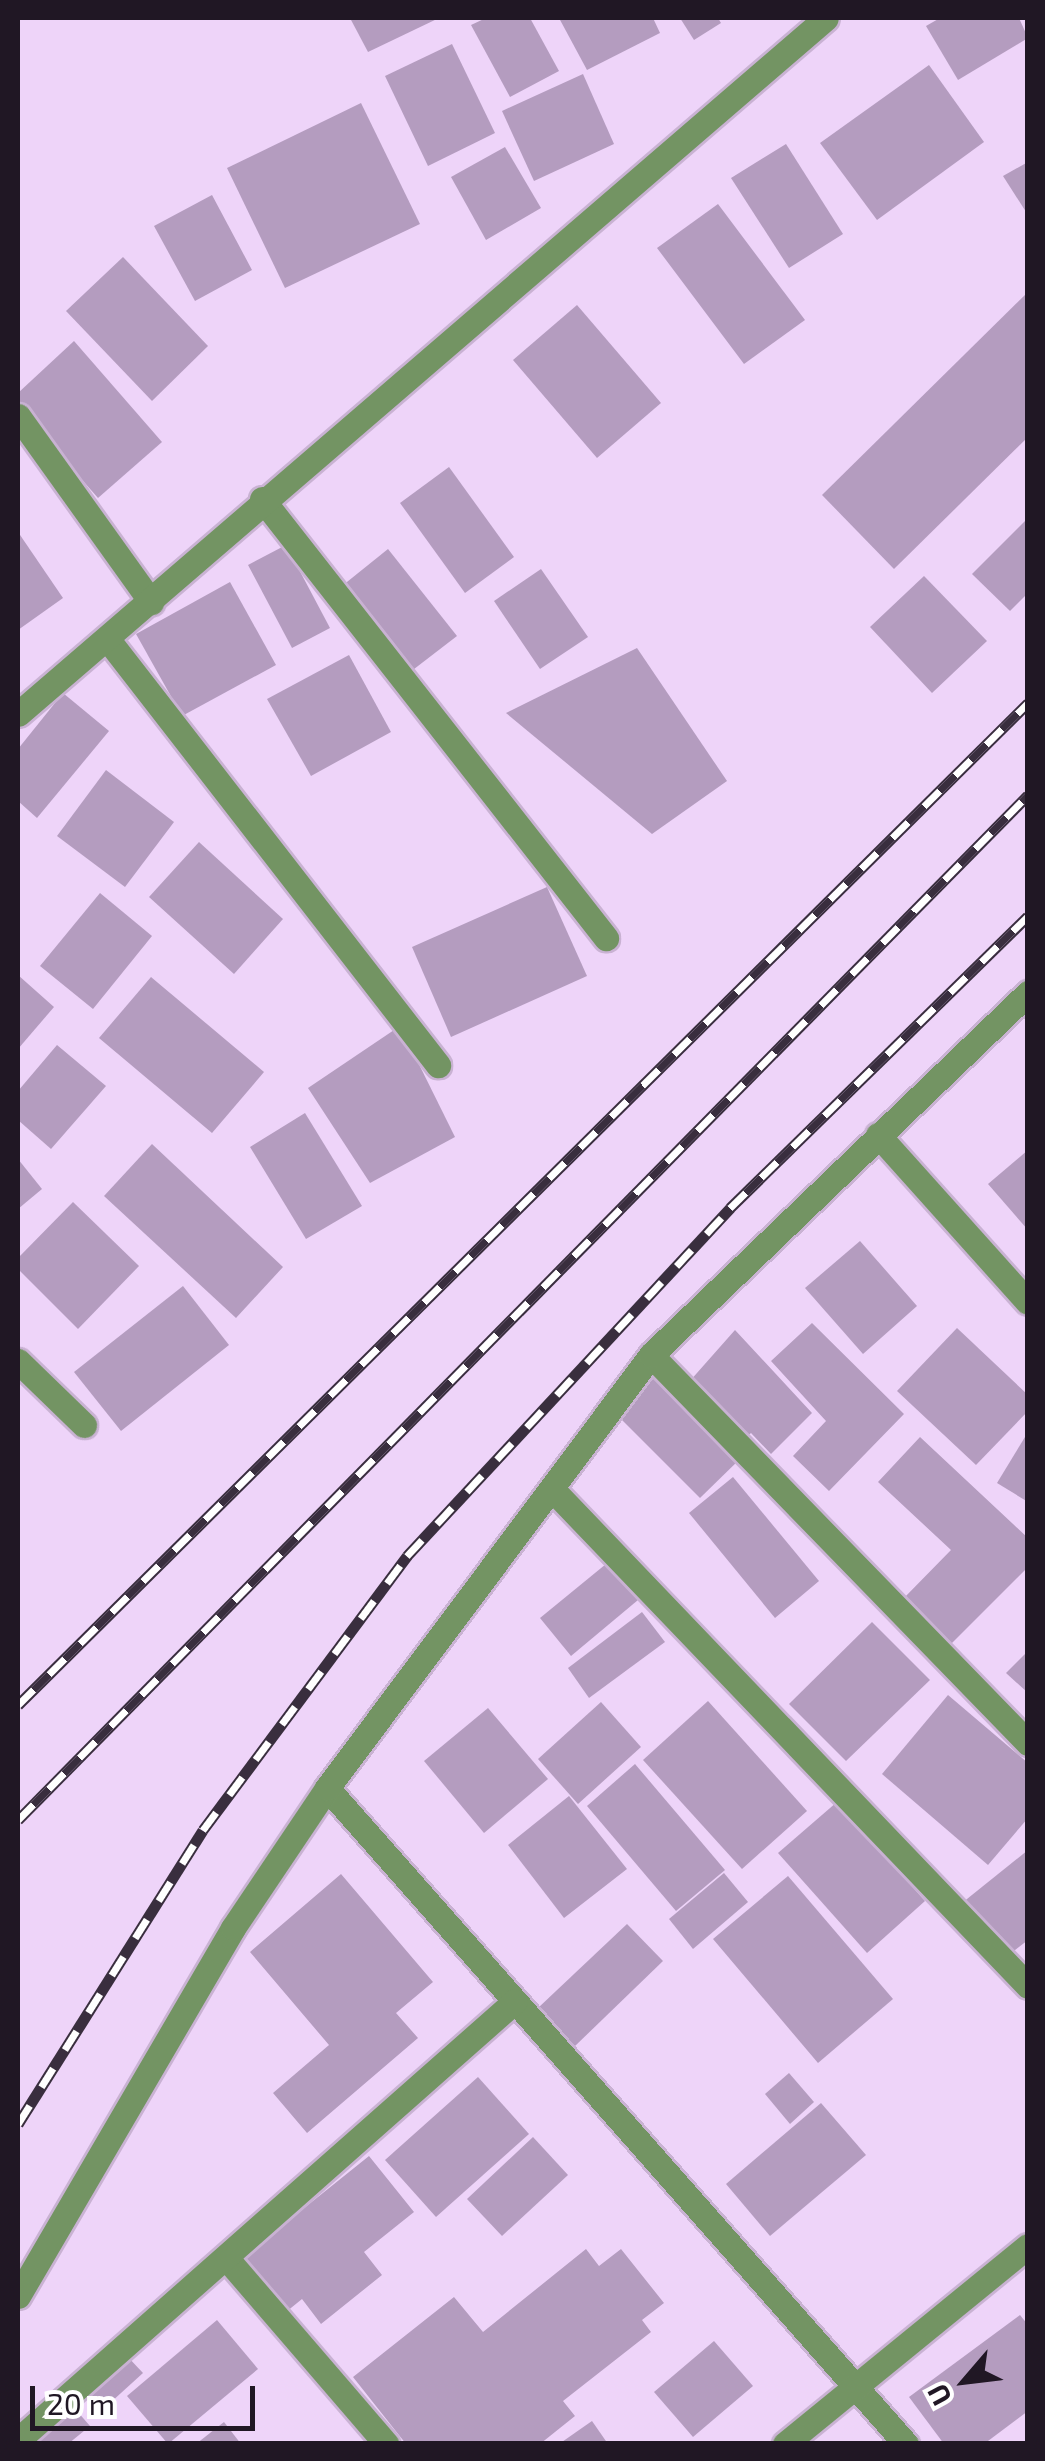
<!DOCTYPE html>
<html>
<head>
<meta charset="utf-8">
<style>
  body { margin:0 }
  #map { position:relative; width:1045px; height:2461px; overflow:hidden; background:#eed4f9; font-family:"Exo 2",sans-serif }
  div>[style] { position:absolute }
  .building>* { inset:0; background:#b49cbf }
  .roads { filter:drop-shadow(2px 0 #c9b2d3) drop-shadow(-2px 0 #c9b2d3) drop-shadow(0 2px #c9b2d3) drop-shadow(0 -2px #c9b2d3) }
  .street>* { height:25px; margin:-12.5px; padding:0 12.5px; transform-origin:12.5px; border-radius:12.5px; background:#739463 }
  .rail>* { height:11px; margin-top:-5.5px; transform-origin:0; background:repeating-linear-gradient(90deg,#fff 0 22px,#392e3e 0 44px); box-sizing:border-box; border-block:2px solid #392e3e }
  span { translate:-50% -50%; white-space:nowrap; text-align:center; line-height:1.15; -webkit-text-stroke:8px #fff; paint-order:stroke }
  .frame { position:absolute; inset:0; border:20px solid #201724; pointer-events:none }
  .north { position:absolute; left:915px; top:2331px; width:100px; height:100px; -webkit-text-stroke:8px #fff; paint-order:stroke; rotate:242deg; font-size:28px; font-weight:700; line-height:40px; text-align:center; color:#201724 }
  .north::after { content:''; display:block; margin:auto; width:35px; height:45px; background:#201724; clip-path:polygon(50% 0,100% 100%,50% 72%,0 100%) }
  .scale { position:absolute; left:30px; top:2386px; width:225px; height:45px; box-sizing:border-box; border:5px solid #201724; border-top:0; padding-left:12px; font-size:30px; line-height:35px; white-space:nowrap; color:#201724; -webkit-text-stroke:8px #fff; paint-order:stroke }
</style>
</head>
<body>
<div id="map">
  <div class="building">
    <i style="clip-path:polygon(350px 18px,439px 18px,368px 52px)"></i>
    <i style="clip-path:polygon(486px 18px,530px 18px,559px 71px,510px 97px,471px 25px)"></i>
    <i style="clip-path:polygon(559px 18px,653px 18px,660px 33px,587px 70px)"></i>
    <i style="clip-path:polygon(680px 18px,718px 18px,721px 23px,694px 40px)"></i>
    <i style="clip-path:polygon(940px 18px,1019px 18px,1028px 38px,958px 80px,926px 26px)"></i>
    <i style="clip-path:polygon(452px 44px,495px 133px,428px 166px,385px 76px)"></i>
    <i style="clip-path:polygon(929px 65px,984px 142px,877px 220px,820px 143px)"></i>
    <i style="clip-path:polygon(583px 74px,614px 144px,534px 181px,502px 111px)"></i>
    <i style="clip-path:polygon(361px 103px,420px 224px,285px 288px,227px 168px)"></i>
    <i style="clip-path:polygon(786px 144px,843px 234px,789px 268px,731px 178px)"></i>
    <i style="clip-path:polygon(505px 147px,541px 208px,486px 240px,451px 177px)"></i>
    <i style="clip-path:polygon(1028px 162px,1028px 215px,1003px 176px)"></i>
    <i style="clip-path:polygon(212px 195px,252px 270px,195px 301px,154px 226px)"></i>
    <i style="clip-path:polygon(718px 204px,805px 320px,744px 364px,657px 248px)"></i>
    <i style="clip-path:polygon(123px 257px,208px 346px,152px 401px,66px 311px)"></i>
    <i style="clip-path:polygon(1028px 292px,1028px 437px,894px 569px,822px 495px)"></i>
    <i style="clip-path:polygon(577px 305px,661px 403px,597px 458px,513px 360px)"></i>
    <i style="clip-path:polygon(74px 341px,162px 442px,98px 498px,18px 407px,18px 393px)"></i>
    <i style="clip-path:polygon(449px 467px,514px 557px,465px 593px,400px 503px)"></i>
    <i style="clip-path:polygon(1028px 518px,1028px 593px,1010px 611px,972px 574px)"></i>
    <i style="clip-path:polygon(18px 532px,63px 598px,18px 630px)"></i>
    <i style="clip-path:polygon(286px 545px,330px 628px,292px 648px,248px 565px)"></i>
    <i style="clip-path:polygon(388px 549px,457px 636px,405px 676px,337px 590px)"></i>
    <i style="clip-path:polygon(541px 569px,588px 637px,540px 669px,494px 601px)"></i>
    <i style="clip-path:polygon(924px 576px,987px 641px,932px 693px,870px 627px)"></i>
    <i style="clip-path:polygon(230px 582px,276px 665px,182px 716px,136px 634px)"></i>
    <i style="clip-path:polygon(637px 648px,727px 781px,652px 834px,506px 713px)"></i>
    <i style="clip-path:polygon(349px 655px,391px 732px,311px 776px,267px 699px)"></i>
    <i style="clip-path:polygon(63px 693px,109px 731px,37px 818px,18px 801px,18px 749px)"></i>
    <i style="clip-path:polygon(106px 770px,174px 822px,125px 887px,57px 836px)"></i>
    <i style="clip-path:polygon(199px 842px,283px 919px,234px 974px,149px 897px)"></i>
    <i style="clip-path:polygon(547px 887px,587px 976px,451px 1037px,412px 947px)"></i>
    <i style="clip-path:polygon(100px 893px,152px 936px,93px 1009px,40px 966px)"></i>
    <i style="clip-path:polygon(18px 975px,54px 1007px,18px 1049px)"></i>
    <i style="clip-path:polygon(151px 977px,264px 1072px,212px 1133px,99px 1038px)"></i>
    <i style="clip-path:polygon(400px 1026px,455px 1137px,370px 1183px,308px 1088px)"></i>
    <i style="clip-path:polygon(57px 1045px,106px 1086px,51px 1149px,18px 1120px,18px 1091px)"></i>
    <i style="clip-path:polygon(305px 1113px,362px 1206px,306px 1239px,250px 1147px)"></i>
    <i style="clip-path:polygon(152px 1144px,283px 1267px,236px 1318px,104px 1196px)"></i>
    <i style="clip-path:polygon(1028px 1150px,1028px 1230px,988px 1184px)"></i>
    <i style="clip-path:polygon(18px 1159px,42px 1189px,18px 1209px)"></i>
    <i style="clip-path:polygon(73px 1202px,139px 1266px,78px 1329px,18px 1269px,18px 1258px)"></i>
    <i style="clip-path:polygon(860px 1241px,917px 1306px,863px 1354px,805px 1288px)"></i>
    <i style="clip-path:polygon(183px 1286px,229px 1345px,121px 1431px,74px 1372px)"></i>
    <i style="clip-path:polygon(812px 1323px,904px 1414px,829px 1491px,793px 1456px,826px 1421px,771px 1361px)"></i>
    <i style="clip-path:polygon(957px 1328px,1028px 1395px,1028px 1411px,976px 1465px,897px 1391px)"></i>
    <i style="clip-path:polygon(735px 1330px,812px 1413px,771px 1454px,751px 1433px,742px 1441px,689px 1382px)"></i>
    <i style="clip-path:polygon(656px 1370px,743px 1456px,700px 1498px,615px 1413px)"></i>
    <i style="clip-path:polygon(1028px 1432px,1028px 1502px,997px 1483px)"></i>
    <i style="clip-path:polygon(920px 1437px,1028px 1538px,1028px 1567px,950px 1645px,903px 1599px,951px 1550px,878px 1482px)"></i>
    <i style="clip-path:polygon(733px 1477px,819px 1581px,775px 1618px,689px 1513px)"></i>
    <i style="clip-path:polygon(606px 1564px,638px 1600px,571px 1656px,540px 1618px)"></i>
    <i style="clip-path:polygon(642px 1612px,665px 1642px,589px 1698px,568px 1668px)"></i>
    <i style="clip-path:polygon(872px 1622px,930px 1680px,846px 1761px,789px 1704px)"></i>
    <i style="clip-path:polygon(1028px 1651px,1028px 1693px,1006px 1673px)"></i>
    <i style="clip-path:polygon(948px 1695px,1028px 1763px,1028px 1818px,988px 1865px,882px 1774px)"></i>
    <i style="clip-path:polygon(708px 1701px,807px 1811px,742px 1869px,643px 1760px)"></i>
    <i style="clip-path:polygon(601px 1702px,641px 1747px,578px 1804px,538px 1759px)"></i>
    <i style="clip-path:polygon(488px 1708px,548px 1779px,484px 1833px,424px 1761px)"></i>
    <i style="clip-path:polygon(635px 1764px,725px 1870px,676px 1911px,587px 1806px)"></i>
    <i style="clip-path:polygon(569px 1796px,627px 1869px,564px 1918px,508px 1845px)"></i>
    <i style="clip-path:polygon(837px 1802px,925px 1901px,867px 1953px,778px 1853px)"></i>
    <i style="clip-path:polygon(1028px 1850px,1028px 1940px,1006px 1957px,962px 1903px)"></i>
    <i style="clip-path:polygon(724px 1873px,748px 1902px,693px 1949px,669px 1919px)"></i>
    <i style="clip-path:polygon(341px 1874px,433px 1982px,396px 2013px,418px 2038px,307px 2133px,273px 2093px,329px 2045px,250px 1952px)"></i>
    <i style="clip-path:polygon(788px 1876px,893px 1999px,818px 2063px,713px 1939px)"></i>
    <i style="clip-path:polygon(627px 1924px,663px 1961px,574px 2047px,538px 2008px)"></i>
    <i style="clip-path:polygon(789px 2073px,814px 2102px,790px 2124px,765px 2094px)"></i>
    <i style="clip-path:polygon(478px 2077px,529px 2134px,436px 2217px,385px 2160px)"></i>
    <i style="clip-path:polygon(821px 2103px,866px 2155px,770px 2236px,726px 2184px)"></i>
    <i style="clip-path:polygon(533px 2137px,568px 2175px,502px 2236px,467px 2199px)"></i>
    <i style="clip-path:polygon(369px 2156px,414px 2212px,364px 2252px,382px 2275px,321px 2324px,302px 2299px,286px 2312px,242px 2258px)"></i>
    <i style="clip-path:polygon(586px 2249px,599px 2266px,621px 2249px,664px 2303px,642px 2320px,651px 2332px,563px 2401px,575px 2416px,540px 2444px,406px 2444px,353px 2377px,454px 2297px,483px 2332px)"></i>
    <i style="clip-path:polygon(1020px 2315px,1028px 2325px,1028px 2411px,984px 2444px,944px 2444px,909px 2397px)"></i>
    <i style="clip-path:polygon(217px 2320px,258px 2369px,168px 2444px,127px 2396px)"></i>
    <i style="clip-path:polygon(714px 2341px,753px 2386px,693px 2437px,654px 2392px)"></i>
    <i style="clip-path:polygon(126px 2355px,143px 2373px,99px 2413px,84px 2396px)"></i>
    <i style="clip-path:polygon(70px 2403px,90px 2426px,68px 2444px,22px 2444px)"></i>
    <i style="clip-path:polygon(592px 2421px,608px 2444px,559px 2444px)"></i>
    <i style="clip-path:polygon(224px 2422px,241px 2444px,196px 2444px)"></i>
  </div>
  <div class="roads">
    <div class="street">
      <i style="left:18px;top:416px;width:229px;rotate:54.4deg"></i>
      <i style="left:262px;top:499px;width:558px;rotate:51.92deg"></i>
      <i style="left:109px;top:641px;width:537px;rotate:52.19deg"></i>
      <i style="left:18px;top:714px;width:1066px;rotate:-40.74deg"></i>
      <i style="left:878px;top:1135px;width:224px;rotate:48.1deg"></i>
      <i style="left:651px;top:1355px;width:541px;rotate:45.82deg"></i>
      <i style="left:18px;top:1361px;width:92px;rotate:44.1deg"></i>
      <i style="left:552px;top:1489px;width:688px;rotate:46.24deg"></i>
      <i style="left:327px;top:1788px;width:875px;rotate:48.57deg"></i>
      <i style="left:228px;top:2260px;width:243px;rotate:49.3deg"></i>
      <i style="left:18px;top:2296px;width:426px;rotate:-59.7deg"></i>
      <i style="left:233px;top:1928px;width:169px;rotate:-56.1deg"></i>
      <i style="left:327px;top:1788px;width:541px;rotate:-53.19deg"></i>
      <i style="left:651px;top:1355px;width:523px;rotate:-43.84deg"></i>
      <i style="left:18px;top:2440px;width:663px;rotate:-41.45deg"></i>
      <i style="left:785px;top:2444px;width:313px;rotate:-39.2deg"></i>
    </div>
  </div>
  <div class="rail">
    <i style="left:18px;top:1705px;width:1423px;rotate:-44.77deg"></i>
    <i style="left:18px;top:1820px;width:1439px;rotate:-45.42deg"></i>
    <i style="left:18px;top:2124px;width:347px;rotate:-57.8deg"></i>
    <i style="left:203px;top:1830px;width:342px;rotate:-53.3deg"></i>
    <i style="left:407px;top:1556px;width:475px;rotate:-47.1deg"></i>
    <i style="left:730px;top:1208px;width:417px;rotate:-44.4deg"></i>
  </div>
  <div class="frame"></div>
  <div class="north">U</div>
  <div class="scale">20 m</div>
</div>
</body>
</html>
